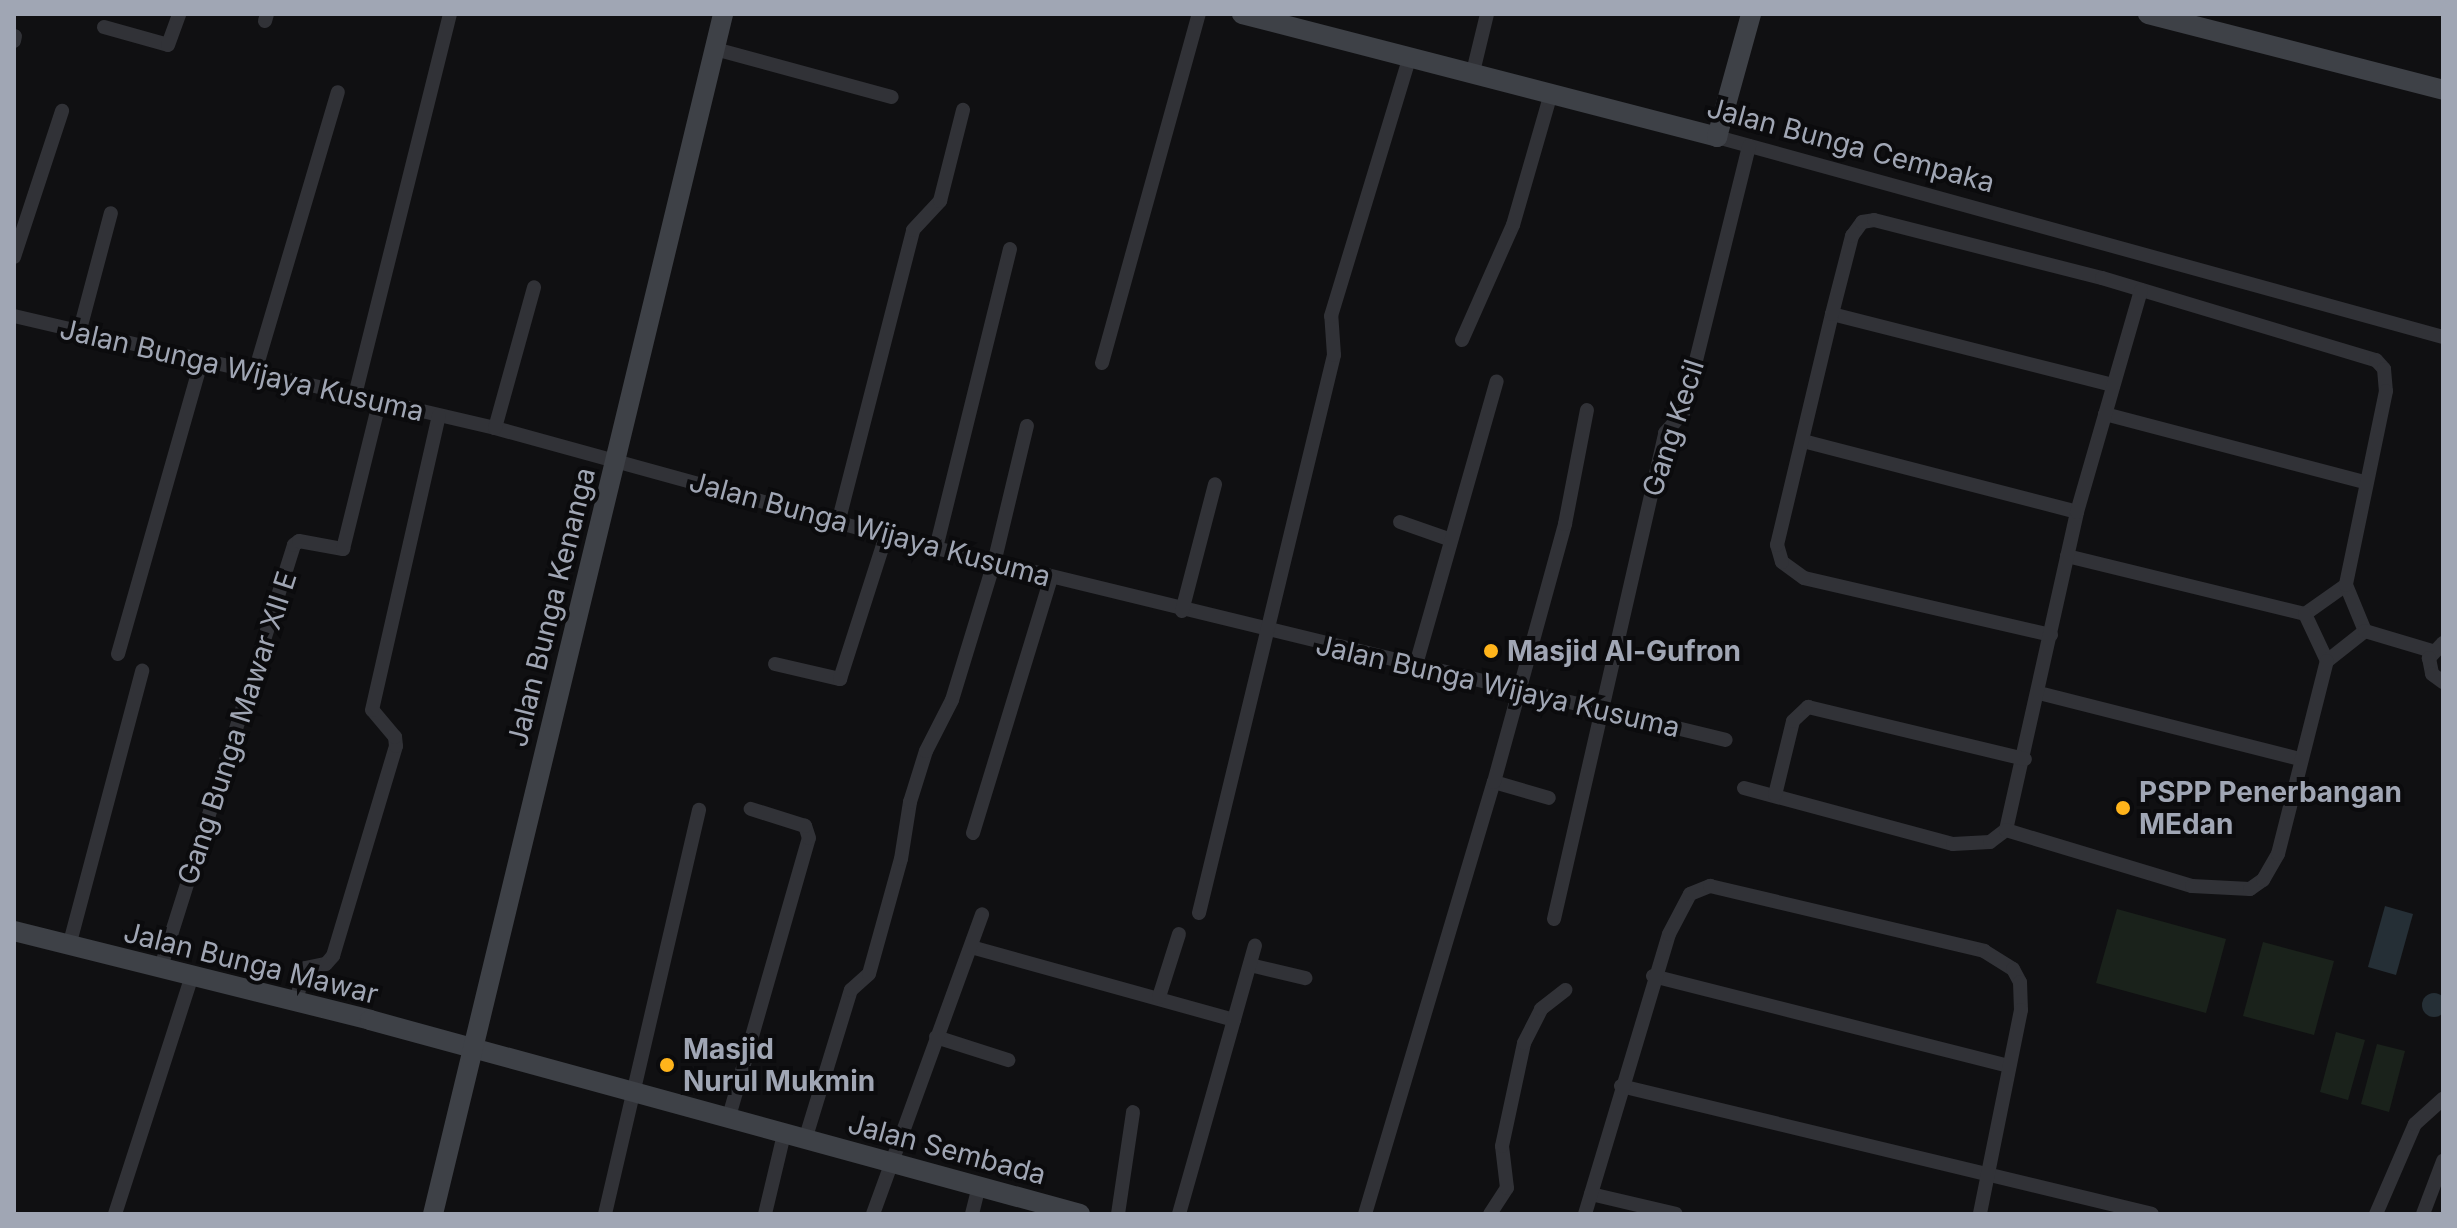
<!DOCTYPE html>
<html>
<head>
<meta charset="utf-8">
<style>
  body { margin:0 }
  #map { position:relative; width:2457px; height:1228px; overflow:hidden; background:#101012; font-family:Inter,sans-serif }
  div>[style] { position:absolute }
  .green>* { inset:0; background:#1a221b }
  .water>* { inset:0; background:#252f36 }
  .round { border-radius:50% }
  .street>* { height:14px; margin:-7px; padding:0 7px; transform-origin:7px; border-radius:7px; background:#313237 }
  .secondary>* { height:20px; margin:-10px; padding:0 10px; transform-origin:10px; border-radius:10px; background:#3e4147 }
  .dots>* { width:22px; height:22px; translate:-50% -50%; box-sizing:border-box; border:4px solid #0b0b0d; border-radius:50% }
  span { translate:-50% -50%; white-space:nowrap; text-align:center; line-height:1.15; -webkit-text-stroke:8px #0b0b0d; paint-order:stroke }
  .street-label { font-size:28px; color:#a0a6b4 }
  .poi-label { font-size:28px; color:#a0a6b4; font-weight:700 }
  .left { translate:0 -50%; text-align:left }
  .frame { position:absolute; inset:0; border:16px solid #a0a6b4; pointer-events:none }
</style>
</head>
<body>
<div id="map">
  <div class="green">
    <i style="clip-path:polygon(2117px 909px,2226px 939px,2206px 1013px,2096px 983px)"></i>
    <i style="clip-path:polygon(2263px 942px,2334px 961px,2314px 1035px,2243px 1016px)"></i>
    <i style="clip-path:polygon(2336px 1032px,2365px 1040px,2348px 1100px,2320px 1092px)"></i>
    <i style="clip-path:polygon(2377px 1044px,2405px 1051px,2389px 1112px,2361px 1104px)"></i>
  </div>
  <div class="water">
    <i style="clip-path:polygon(2385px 906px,2413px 914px,2396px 975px,2368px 967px)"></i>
    <i class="round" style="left:2422px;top:993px;width:24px;height:24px"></i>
  </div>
  <div class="street">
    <i style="left:265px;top:21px;width:7px;rotate:-74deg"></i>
    <i style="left:104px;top:27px;width:66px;rotate:15.7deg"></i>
    <i style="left:168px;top:45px;width:33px;rotate:-70deg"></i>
    <i style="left:14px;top:41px;width:5px;rotate:-79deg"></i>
    <i style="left:715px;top:49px;width:183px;rotate:15.2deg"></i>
    <i style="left:1472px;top:76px;width:64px;rotate:-76.4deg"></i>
    <i style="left:1717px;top:137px;width:753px;rotate:15.4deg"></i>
    <i style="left:14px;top:257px;width:154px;rotate:-71.8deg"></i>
    <i style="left:1832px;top:314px;width:290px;rotate:14.2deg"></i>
    <i style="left:14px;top:316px;width:494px;rotate:13.1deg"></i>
    <i style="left:495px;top:428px;width:406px;rotate:15.4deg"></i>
    <i style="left:886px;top:536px;width:864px;rotate:13.65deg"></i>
    <i style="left:79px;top:333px;width:124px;rotate:-75.1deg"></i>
    <i style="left:1462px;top:340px;width:126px;rotate:-66.1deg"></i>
    <i style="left:1513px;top:225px;width:133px;rotate:-73.9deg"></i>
    <i style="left:1102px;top:363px;width:362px;rotate:-74.5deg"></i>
    <i style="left:254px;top:375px;width:295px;rotate:-73.5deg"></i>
    <i style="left:355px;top:395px;width:393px;rotate:-76deg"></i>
    <i style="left:2105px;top:414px;width:269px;rotate:14.7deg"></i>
    <i style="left:495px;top:428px;width:146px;rotate:-74.5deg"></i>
    <i style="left:1803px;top:441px;width:283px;rotate:14.5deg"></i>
    <i style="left:1400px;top:522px;width:54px;rotate:19.4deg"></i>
    <i style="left:838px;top:523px;width:302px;rotate:-75.6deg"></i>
    <i style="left:913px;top:230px;width:40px;rotate:-47deg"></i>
    <i style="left:940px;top:201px;width:94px;rotate:-75.8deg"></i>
    <i style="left:936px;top:548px;width:308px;rotate:-76.1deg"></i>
    <i style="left:2067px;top:556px;width:245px;rotate:13.7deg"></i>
    <i style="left:2305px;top:614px;width:50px;rotate:-35.3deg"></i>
    <i style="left:2346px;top:585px;width:50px;rotate:67.6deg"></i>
    <i style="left:1182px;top:611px;width:131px;rotate:-75.4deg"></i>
    <i style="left:2305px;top:614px;width:52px;rotate:64.9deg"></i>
    <i style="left:2327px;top:661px;width:48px;rotate:-38.3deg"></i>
    <i style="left:2365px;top:631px;width:70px;rotate:16.6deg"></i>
    <i style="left:2051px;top:635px;width:253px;rotate:-167deg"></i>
    <i style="left:1804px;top:578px;width:27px;rotate:-144deg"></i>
    <i style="left:1782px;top:562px;width:18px;rotate:-106deg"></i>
    <i style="left:1777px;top:545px;width:237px;rotate:-76.6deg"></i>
    <i style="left:1832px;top:314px;width:81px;rotate:-75.6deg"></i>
    <i style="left:1852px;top:236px;width:17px;rotate:-54deg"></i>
    <i style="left:1862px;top:222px;width:12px;rotate:-9deg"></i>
    <i style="left:1874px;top:220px;width:235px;rotate:14.3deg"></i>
    <i style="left:2102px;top:278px;width:286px;rotate:16.7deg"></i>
    <i style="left:2376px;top:360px;width:12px;rotate:48deg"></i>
    <i style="left:2384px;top:369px;width:22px;rotate:85deg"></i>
    <i style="left:2386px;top:391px;width:198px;rotate:101.7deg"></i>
    <i style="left:2443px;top:643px;width:21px;rotate:133deg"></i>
    <i style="left:2429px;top:658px;width:16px;rotate:79deg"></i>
    <i style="left:2432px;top:674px;width:14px;rotate:36deg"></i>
    <i style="left:118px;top:654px;width:304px;rotate:-74.1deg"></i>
    <i style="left:775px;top:664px;width:67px;rotate:13deg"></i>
    <i style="left:840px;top:679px;width:150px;rotate:-72.2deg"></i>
    <i style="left:1415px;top:668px;width:298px;rotate:-74.1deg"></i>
    <i style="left:2039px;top:693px;width:269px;rotate:14.2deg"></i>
    <i style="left:1494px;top:782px;width:57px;rotate:16.2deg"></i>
    <i style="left:1744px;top:788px;width:216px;rotate:15deg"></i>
    <i style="left:1953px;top:844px;width:37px;rotate:-3deg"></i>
    <i style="left:1990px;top:842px;width:20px;rotate:-37deg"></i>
    <i style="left:2006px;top:830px;width:326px;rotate:-77.4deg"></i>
    <i style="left:2077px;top:512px;width:231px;rotate:-73.9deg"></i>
    <i style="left:1775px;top:795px;width:76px;rotate:-76.3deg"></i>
    <i style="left:1793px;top:721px;width:21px;rotate:-43deg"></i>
    <i style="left:1808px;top:707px;width:223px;rotate:13.5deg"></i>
    <i style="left:2006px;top:830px;width:194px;rotate:16.8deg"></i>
    <i style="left:2192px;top:886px;width:58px;rotate:3deg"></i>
    <i style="left:2250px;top:889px;width:16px;rotate:-35deg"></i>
    <i style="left:2263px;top:880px;width:30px;rotate:-60deg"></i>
    <i style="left:2278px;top:854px;width:199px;rotate:-75.8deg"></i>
    <i style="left:973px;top:833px;width:267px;rotate:-73deg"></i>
    <i style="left:1199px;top:913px;width:574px;rotate:-76.4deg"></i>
    <i style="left:1334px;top:355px;width:39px;rotate:-94deg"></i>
    <i style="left:1331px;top:316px;width:268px;rotate:-73.1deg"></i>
    <i style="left:1554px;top:919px;width:499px;rotate:-77.1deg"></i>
    <i style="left:1665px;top:433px;width:27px;rotate:-48deg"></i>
    <i style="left:1683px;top:413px;width:275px;rotate:-76.1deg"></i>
    <i style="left:69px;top:946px;width:285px;rotate:-75.1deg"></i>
    <i style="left:971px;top:947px;width:273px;rotate:15.5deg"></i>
    <i style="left:1250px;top:965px;width:57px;rotate:13.3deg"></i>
    <i style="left:160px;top:970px;width:446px;rotate:-72.5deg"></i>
    <i style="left:294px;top:545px;width:6px;rotate:-39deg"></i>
    <i style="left:299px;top:541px;width:45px;rotate:10.3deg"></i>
    <i style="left:343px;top:549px;width:154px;rotate:-76.1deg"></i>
    <i style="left:1653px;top:976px;width:366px;rotate:14.2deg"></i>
    <i style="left:1159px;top:997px;width:66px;rotate:-72.4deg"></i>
    <i style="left:296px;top:1001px;width:34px;rotate:-75deg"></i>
    <i style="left:305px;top:968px;width:21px;rotate:-11deg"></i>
    <i style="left:326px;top:964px;width:11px;rotate:-49deg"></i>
    <i style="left:333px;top:956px;width:219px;rotate:-73.3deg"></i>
    <i style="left:396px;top:746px;width:9px;rotate:-96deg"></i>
    <i style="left:395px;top:737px;width:35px;rotate:-130deg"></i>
    <i style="left:372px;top:710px;width:302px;rotate:-77.2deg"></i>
    <i style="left:936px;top:1037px;width:76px;rotate:17.7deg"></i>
    <i style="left:1621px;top:1086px;width:546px;rotate:13.55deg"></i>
    <i style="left:728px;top:1120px;width:293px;rotate:-74deg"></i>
    <i style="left:809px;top:838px;width:13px;rotate:-108deg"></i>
    <i style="left:805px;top:826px;width:57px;rotate:-162.5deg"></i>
    <i style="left:805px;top:1140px;width:157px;rotate:-73deg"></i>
    <i style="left:851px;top:990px;width:24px;rotate:-42deg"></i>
    <i style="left:869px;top:974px;width:119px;rotate:-74.5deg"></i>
    <i style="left:901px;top:859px;width:58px;rotate:-81deg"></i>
    <i style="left:910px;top:802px;width:53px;rotate:-72.6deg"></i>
    <i style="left:926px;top:751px;width:57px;rotate:-63deg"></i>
    <i style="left:952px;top:700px;width:143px;rotate:-73deg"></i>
    <i style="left:994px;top:563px;width:141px;rotate:-76.5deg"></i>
    <i style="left:1591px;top:1194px;width:87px;rotate:13.2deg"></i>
    <i style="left:115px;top:1214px;width:248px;rotate:-72.1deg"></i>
    <i style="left:605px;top:1214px;width:415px;rotate:-76.9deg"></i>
    <i style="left:765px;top:1214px;width:82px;rotate:-76.6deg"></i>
    <i style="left:873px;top:1214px;width:319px;rotate:-70deg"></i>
    <i style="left:972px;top:1214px;width:30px;rotate:-76deg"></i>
    <i style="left:1118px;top:1214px;width:103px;rotate:-81.6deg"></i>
    <i style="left:1179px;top:1214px;width:279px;rotate:-74.2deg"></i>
    <i style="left:1365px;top:1214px;width:451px;rotate:-73.4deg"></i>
    <i style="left:1494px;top:782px;width:268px;rotate:-74.6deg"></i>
    <i style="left:1565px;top:524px;width:116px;rotate:-79.1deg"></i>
    <i style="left:1490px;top:1214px;width:31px;rotate:-57deg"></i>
    <i style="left:1507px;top:1188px;width:42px;rotate:-96.8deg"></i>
    <i style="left:1502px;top:1146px;width:105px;rotate:-77.9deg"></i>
    <i style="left:1524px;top:1043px;width:38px;rotate:-63deg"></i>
    <i style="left:1541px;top:1009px;width:31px;rotate:-38deg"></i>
    <i style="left:1585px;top:1214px;width:292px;rotate:-73.3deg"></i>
    <i style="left:1669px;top:934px;width:45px;rotate:-62.3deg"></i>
    <i style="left:1690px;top:894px;width:22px;rotate:-22deg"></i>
    <i style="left:1710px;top:886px;width:282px;rotate:13.3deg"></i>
    <i style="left:1984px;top:951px;width:34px;rotate:32deg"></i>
    <i style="left:2013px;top:969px;width:15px;rotate:62deg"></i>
    <i style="left:2020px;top:982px;width:28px;rotate:88deg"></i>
    <i style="left:2021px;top:1010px;width:208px;rotate:101.4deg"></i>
    <i style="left:2376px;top:1214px;width:98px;rotate:-66.6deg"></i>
    <i style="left:2415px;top:1124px;width:38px;rotate:-42deg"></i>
    <i style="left:2423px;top:1214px;width:57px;rotate:-69.3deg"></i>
  </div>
  <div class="secondary">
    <i style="left:1242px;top:14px;width:491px;rotate:14.5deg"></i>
    <i style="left:1717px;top:137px;width:128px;rotate:-74.5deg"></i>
    <i style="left:2148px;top:14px;width:305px;rotate:14.4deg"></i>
    <i style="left:14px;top:931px;width:367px;rotate:14deg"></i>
    <i style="left:370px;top:1020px;width:736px;rotate:15.28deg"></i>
    <i style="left:433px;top:1214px;width:1235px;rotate:-76.41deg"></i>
  </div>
  <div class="dots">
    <i style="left:1491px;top:651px;background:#ffb41b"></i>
    <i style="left:2123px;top:808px;background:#ffb41b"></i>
    <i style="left:667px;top:1065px;background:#ffb41b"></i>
  </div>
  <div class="street-label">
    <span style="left:1851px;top:145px;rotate:15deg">Jalan Bunga Cempaka</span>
    <span style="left:242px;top:370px;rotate:13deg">Jalan Bunga Wijaya Kusuma</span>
    <span style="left:1673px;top:428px;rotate:-72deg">Gang Kecil</span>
    <span style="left:870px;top:529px;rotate:15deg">Jalan Bunga Wijaya Kusuma</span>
    <span style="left:551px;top:607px;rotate:-76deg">Jalan Bunga Kenanga</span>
    <span style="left:1498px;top:686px;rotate:13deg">Jalan Bunga Wijaya Kusuma</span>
    <span style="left:237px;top:728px;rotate:-72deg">Gang Bunga Mawar XII E</span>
    <span style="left:251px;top:963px;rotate:14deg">Jalan Bunga Mawar</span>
    <span style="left:947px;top:1149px;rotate:15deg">Jalan Sembada</span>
  </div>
  <div class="poi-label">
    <span class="left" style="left:1507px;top:651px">Masjid Al-Gufron</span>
    <span class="left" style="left:2139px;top:808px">PSPP Penerbangan<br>MEdan</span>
    <span class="left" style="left:683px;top:1065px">Masjid<br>Nurul Mukmin</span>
  </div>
  <div class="frame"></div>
</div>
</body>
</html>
